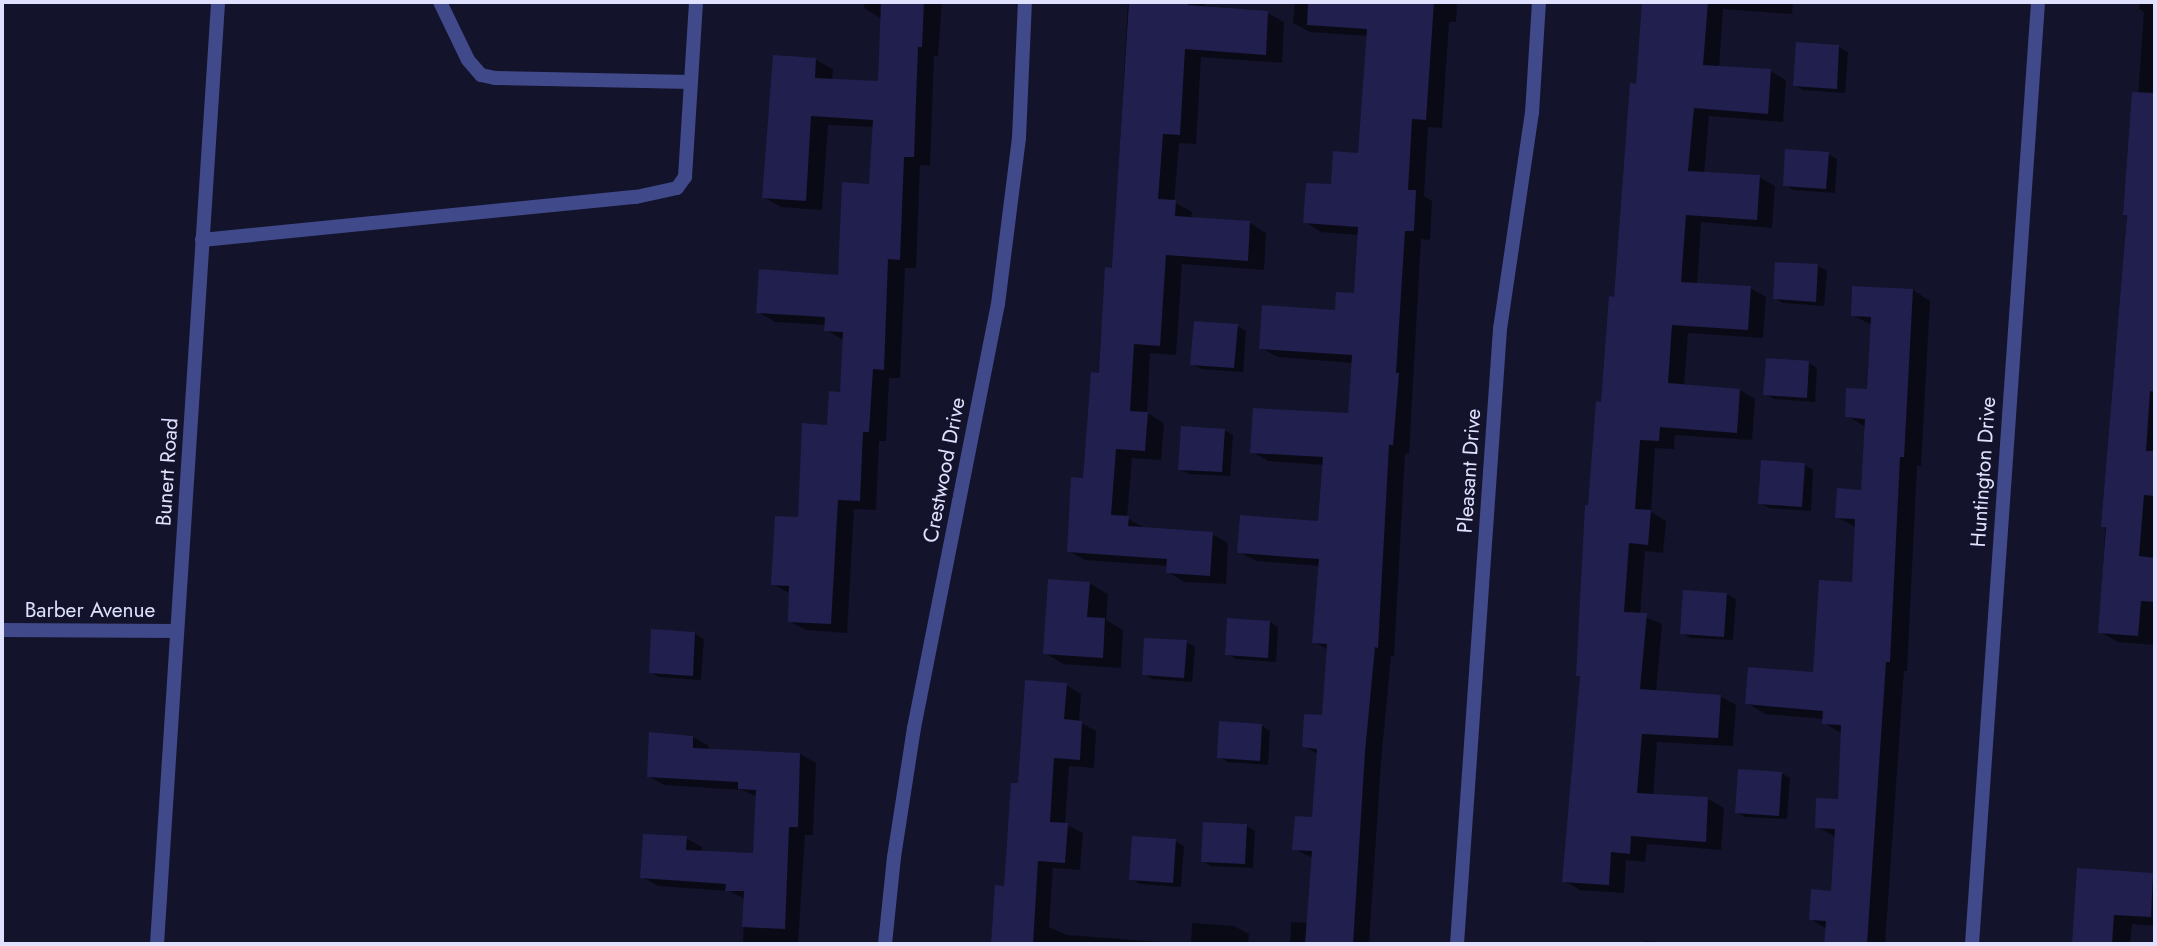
<!DOCTYPE html>
<html>
<head>
<meta charset="utf-8">
<style>
  body { margin:0 }
  #map { position:relative; width:2157px; height:946px; overflow:hidden; background:#13132c; font-family:Jost,sans-serif }
  div>[style] { position:absolute }
  .shadow>* { inset:0; background:#0007 }
  .building>* { inset:0; background:#211f4d }
  .service>* { height:14px; margin:-7px; padding:0 7px; transform-origin:7px; border-radius:7px; background:#404989 }
  .minor>* { height:14px; margin:-7px; padding:0 7px; transform-origin:7px; border-radius:7px; background:#404989 }
  span { translate:-50% -50%; white-space:nowrap; text-align:center; line-height:1.15; -webkit-text-stroke:5px #13132c; paint-order:stroke }
  .street-label { font-size:21px; color:#dfe1fe }
  .frame { position:absolute; inset:0; border:4px solid #dfe1fe; pointer-events:none }
</style>
</head>
<body>
<div id="map">
  <div class="shadow">
    <i style="clip-path:polygon(865px 2px,942px 2px,938px 56px,934px 56px,930px 166px,920px 165px,916px 268px,905px 268px,900px 378px,889px 378px,886px 441px,879px 441px,876px 510px,854px 509px,847px 633px,806px 630px,789px 621px,791px 594px,773px 584px,800px 519px,842px 394px,843px 340px,826px 330px,826px 325px,775px 322px,758px 312px,840px 277px,871px 186px,874px 127px,828px 125px,822px 210px,780px 207px,764px 197px,774px 57px,816px 60px,833px 69px,832px 81px,880px 83px,882px 19px,864px 8px)"></i>
    <i style="clip-path:polygon(1128px 2px,1205px 2px,1204px 8px,1268px 13px,1284px 22px,1282px 63px,1201px 57px,1196px 144px,1179px 143px,1174px 202px,1192px 212px,1191px 219px,1250px 223px,1266px 233px,1264px 270px,1182px 264px,1176px 355px,1150px 353px,1147px 413px,1164px 423px,1161px 460px,1132px 458px,1127px 518px,1145px 528px,1212px 534px,1228px 543px,1226px 584px,1184px 582px,1168px 572px,1168px 566px,1085px 560px,1068px 551px,1085px 479px,1113px 270px)"></i>
    <i style="clip-path:polygon(1295px 2px,1457px 2px,1456px 22px,1449px 22px,1442px 128px,1428px 127px,1424px 196px,1432px 201px,1430px 240px,1421px 239px,1409px 454px,1405px 453px,1394px 656px,1391px 656px,1381px 762px,1369px 944px,1290px 944px,1291px 922px,1309px 923px,1313px 858px,1294px 849px,1314px 819px,1319px 755px,1304px 746px,1323px 717px,1328px 650px,1314px 642px,1320px 566px,1256px 561px,1239px 552px,1320px 523px,1324px 465px,1268px 461px,1252px 452px,1349px 415px,1353px 363px,1278px 357px,1261px 348px,1336px 312px,1355px 295px,1359px 235px,1321px 232px,1305px 222px,1360px 155px,1368px 36px,1310px 32px,1293px 23px)"></i>
    <i style="clip-path:polygon(1645px 2px,1793px 2px,1792px 14px,1723px 9px,1719px 68px,1770px 71px,1786px 80px,1783px 122px,1709px 116px,1704px 174px,1759px 177px,1775px 186px,1772px 228px,1701px 222px,1697px 284px,1750px 288px,1766px 297px,1763px 338px,1688px 333px,1684px 386px,1740px 390px,1755px 399px,1752px 440px,1675px 435px,1674px 449px,1655px 448px,1651px 512px,1666px 521px,1663px 553px,1645px 551px,1640px 615px,1662px 624px,1656px 692px,1720px 696px,1736px 705px,1733px 746px,1657px 742px,1653px 796px,1708px 799px,1724px 808px,1721px 850px,1647px 844px,1645px 862px,1626px 860px,1624px 893px,1580px 890px,1564px 881px,1582px 677px,1590px 507px,1615px 298px)"></i>
    <i style="clip-path:polygon(2140px 2px,2155px 2px,2155px 645px,2118px 642px,2100px 632px,2110px 423px,2116px 346px,2119px 346px,2131px 138px,2135px 138px,2144px 12px,2139px 9px)"></i>
    <i style="clip-path:polygon(1797px 44px,1839px 47px,1848px 52px,1845px 93px,1803px 90px,1794px 85px)"></i>
    <i style="clip-path:polygon(1828px 154px,1837px 159px,1835px 193px,1793px 190px,1785px 185px)"></i>
    <i style="clip-path:polygon(1777px 263px,1818px 266px,1827px 271px,1824px 306px,1783px 303px,1774px 298px)"></i>
    <i style="clip-path:polygon(1913px 290px,1930px 301px,1921px 466px,1917px 466px,1907px 671px,1904px 671px,1885px 944px,1826px 944px,1827px 929px,1810px 919px,1833px 893px,1836px 837px,1817px 827px,1839px 801px,1841px 733px,1824px 723px,1824px 719px,1765px 714px,1747px 703px,1815px 674px,1853px 584px,1855px 527px,1837px 517px,1863px 491px,1866px 427px,1847px 416px,1869px 391px,1872px 325px,1852px 315px)"></i>
    <i style="clip-path:polygon(1237px 326px,1246px 331px,1243px 372px,1201px 369px,1192px 364px)"></i>
    <i style="clip-path:polygon(1809px 363px,1817px 368px,1815px 402px,1774px 399px,1765px 394px)"></i>
    <i style="clip-path:polygon(1224px 430px,1233px 435px,1230px 476px,1189px 474px,1180px 469px)"></i>
    <i style="clip-path:polygon(1805px 465px,1813px 470px,1811px 511px,1769px 508px,1760px 503px)"></i>
    <i style="clip-path:polygon(1089px 583px,1108px 594px,1106px 620px,1123px 630px,1121px 668px,1063px 664px,1045px 653px)"></i>
    <i style="clip-path:polygon(1727px 594px,1736px 599px,1733px 640px,1691px 638px,1682px 633px)"></i>
    <i style="clip-path:polygon(1270px 622px,1278px 627px,1276px 662px,1236px 659px,1227px 654px)"></i>
    <i style="clip-path:polygon(653px 631px,695px 634px,704px 639px,701px 680px,659px 677px,650px 672px)"></i>
    <i style="clip-path:polygon(1186px 642px,1195px 647px,1192px 682px,1152px 679px,1144px 674px)"></i>
    <i style="clip-path:polygon(1066px 685px,1081px 694px,1079px 722px,1096px 731px,1094px 768px,1069px 766px,1065px 824px,1083px 833px,1080px 870px,1053px 868px,1049px 927px,1067px 935px,1188px 944px,992px 944px,997px 887px,1005px 888px,1020px 785px)"></i>
    <i style="clip-path:polygon(1261px 725px,1270px 731px,1268px 765px,1228px 762px,1219px 757px)"></i>
    <i style="clip-path:polygon(693px 737px,709px 746px,708px 750px,800px 754px,816px 763px,813px 835px,805px 835px,798px 944px,743px 944px,745px 899px,729px 891px,658px 886px,642px 877px,686px 838px,702px 847px,702px 853px,755px 855px,758px 797px,742px 790px,664px 785px,648px 776px)"></i>
    <i style="clip-path:polygon(1781px 773px,1790px 778px,1787px 819px,1745px 817px,1736px 812px)"></i>
    <i style="clip-path:polygon(1247px 826px,1255px 831px,1253px 868px,1211px 866px,1202px 861px)"></i>
    <i style="clip-path:polygon(1175px 841px,1184px 846px,1181px 887px,1140px 884px,1131px 879px)"></i>
    <i style="clip-path:polygon(2079px 870px,2155px 877px,2155px 926px,2132px 924px,2130px 944px,2074px 944px)"></i>
    <i style="clip-path:polygon(1192px 923px,1234px 926px,1249px 934px,1248px 944px,1191px 944px)"></i>
    <i style="clip-path:polygon(1645px 941px,1684px 944px,1645px 944px)"></i>
  </div>
  <div class="building">
    <i style="clip-path:polygon(881px 2px,924px 2px,922px 47px,918px 47px,914px 157px,904px 157px,900px 260px,888px 259px,884px 370px,873px 369px,869px 432px,863px 432px,860px 501px,838px 500px,831px 624px,788px 622px,789px 586px,771px 585px,775px 516px,798px 517px,802px 423px,827px 425px,829px 391px,840px 392px,843px 332px,824px 331px,825px 317px,756px 313px,759px 269px,838px 275px,842px 182px,869px 184px,873px 120px,811px 116px,806px 201px,762px 198px,773px 55px,816px 58px,815px 78px,878px 81px)"></i>
    <i style="clip-path:polygon(1129px 2px,1188px 2px,1188px 5px,1268px 11px,1266px 55px,1185px 49px,1180px 135px,1163px 134px,1158px 199px,1176px 200px,1175px 216px,1250px 221px,1248px 261px,1166px 255px,1160px 346px,1134px 344px,1130px 411px,1148px 412px,1145px 451px,1116px 449px,1111px 515px,1129px 516px,1128px 526px,1213px 532px,1210px 576px,1166px 573px,1167px 559px,1067px 552px,1071px 477px,1083px 478px,1091px 372px,1099px 373px,1105px 267px,1112px 268px)"></i>
    <i style="clip-path:polygon(1308px 2px,1434px 2px,1426px 120px,1412px 119px,1408px 190px,1416px 190px,1414px 231px,1405px 231px,1396px 373px,1399px 373px,1393px 445px,1389px 445px,1378px 648px,1375px 647px,1365px 752px,1353px 944px,1305px 944px,1312px 851px,1292px 850px,1295px 816px,1312px 817px,1317px 749px,1302px 747px,1304px 714px,1322px 715px,1327px 644px,1312px 643px,1319px 559px,1237px 553px,1240px 515px,1318px 521px,1323px 457px,1250px 453px,1253px 408px,1348px 413px,1352px 355px,1259px 349px,1262px 305px,1335px 310px,1336px 292px,1354px 293px,1358px 227px,1303px 223px,1306px 183px,1331px 184px,1333px 151px,1358px 153px,1367px 29px,1307px 25px)"></i>
    <i style="clip-path:polygon(1642px 2px,1708px 2px,1703px 65px,1771px 69px,1768px 114px,1694px 108px,1688px 171px,1760px 175px,1757px 220px,1686px 215px,1681px 282px,1751px 286px,1748px 330px,1672px 325px,1668px 383px,1740px 389px,1737px 433px,1660px 427px,1659px 441px,1640px 440px,1635px 509px,1651px 510px,1648px 545px,1629px 543px,1624px 612px,1647px 613px,1640px 689px,1721px 695px,1718px 738px,1642px 734px,1637px 793px,1708px 797px,1706px 842px,1631px 836px,1630px 854px,1611px 852px,1609px 885px,1562px 882px,1580px 676px,1576px 676px,1585px 505px,1588px 505px,1596px 401px,1601px 402px,1609px 296px,1614px 297px,1630px 83px,1636px 84px)"></i>
    <i style="clip-path:polygon(1796px 42px,1839px 45px,1837px 89px,1793px 86px)"></i>
    <i style="clip-path:polygon(2132px 92px,2155px 93px,2155px 392px,2150px 391px,2146px 451px,2155px 451px,2155px 496px,2144px 495px,2139px 556px,2155px 558px,2155px 602px,2141px 601px,2138px 636px,2098px 633px,2106px 527px,2101px 527px,2127px 215px,2123px 215px)"></i>
    <i style="clip-path:polygon(1785px 149px,1829px 152px,1826px 189px,1783px 186px)"></i>
    <i style="clip-path:polygon(1775px 262px,1818px 264px,1816px 302px,1773px 299px)"></i>
    <i style="clip-path:polygon(1852px 286px,1913px 289px,1904px 457px,1900px 457px,1890px 662px,1886px 662px,1867px 944px,1824px 944px,1826px 921px,1809px 920px,1811px 889px,1831px 891px,1835px 829px,1815px 828px,1816px 798px,1838px 799px,1841px 725px,1822px 724px,1823px 711px,1745px 704px,1748px 667px,1813px 672px,1819px 580px,1852px 582px,1855px 519px,1835px 518px,1837px 488px,1861px 490px,1865px 419px,1845px 417px,1846px 388px,1867px 389px,1871px 317px,1851px 316px)"></i>
    <i style="clip-path:polygon(1194px 321px,1238px 324px,1234px 368px,1190px 365px)"></i>
    <i style="clip-path:polygon(1766px 358px,1809px 361px,1807px 398px,1763px 395px)"></i>
    <i style="clip-path:polygon(1181px 426px,1225px 429px,1222px 472px,1178px 470px)"></i>
    <i style="clip-path:polygon(1761px 460px,1805px 463px,1802px 507px,1758px 504px)"></i>
    <i style="clip-path:polygon(1048px 579px,1090px 582px,1087px 617px,1105px 618px,1103px 658px,1043px 654px)"></i>
    <i style="clip-path:polygon(1683px 590px,1727px 593px,1724px 637px,1680px 634px)"></i>
    <i style="clip-path:polygon(1227px 618px,1270px 621px,1268px 658px,1225px 655px)"></i>
    <i style="clip-path:polygon(651px 629px,695px 632px,693px 676px,649px 673px)"></i>
    <i style="clip-path:polygon(1144px 638px,1187px 640px,1184px 678px,1142px 675px)"></i>
    <i style="clip-path:polygon(1025px 680px,1067px 683px,1064px 719px,1082px 721px,1080px 760px,1054px 758px,1050px 822px,1068px 823px,1065px 863px,1038px 861px,1033px 944px,991px 944px,995px 885px,1004px 886px,1011px 783px,1018px 783px)"></i>
    <i style="clip-path:polygon(1219px 721px,1262px 724px,1260px 761px,1217px 758px)"></i>
    <i style="clip-path:polygon(649px 732px,693px 736px,693px 748px,800px 753px,798px 827px,789px 827px,785px 929px,742px 927px,744px 891px,725px 891px,726px 884px,640px 878px,643px 834px,687px 836px,686px 850px,753px 853px,756px 790px,738px 789px,738px 782px,647px 777px)"></i>
    <i style="clip-path:polygon(1738px 769px,1782px 772px,1779px 816px,1735px 813px)"></i>
    <i style="clip-path:polygon(1203px 822px,1247px 824px,1245px 864px,1201px 862px)"></i>
    <i style="clip-path:polygon(1132px 836px,1176px 839px,1173px 883px,1129px 880px)"></i>
    <i style="clip-path:polygon(2077px 868px,2153px 873px,2151px 917px,2114px 915px,2112px 944px,2072px 944px)"></i>
  </div>
  <div class="service">
    <i style="left:440px;top:2px;width:64px;rotate:64.2deg"></i>
    <i style="left:468px;top:60px;width:20px;rotate:49deg"></i>
    <i style="left:481px;top:75px;width:14px;rotate:12deg"></i>
    <i style="left:495px;top:78px;width:196px;rotate:1.2deg"></i>
    <i style="left:202px;top:240px;width:436px;rotate:-5.7deg"></i>
    <i style="left:636px;top:197px;width:42px;rotate:-12.4deg"></i>
    <i style="left:677px;top:188px;width:14px;rotate:-54deg"></i>
    <i style="left:685px;top:177px;width:175px;rotate:-86.4deg"></i>
  </div>
  <div class="minor">
    <i style="left:2px;top:630px;width:175px;rotate:0.3deg"></i>
    <i style="left:157px;top:944px;width:944px;rotate:-86.29deg"></i>
    <i style="left:885px;top:944px;width:87px;rotate:-84.1deg"></i>
    <i style="left:894px;top:857px;width:131px;rotate:-81.2deg"></i>
    <i style="left:914px;top:728px;width:432px;rotate:-78.8deg"></i>
    <i style="left:998px;top:304px;width:167px;rotate:-82.8deg"></i>
    <i style="left:1019px;top:138px;width:136px;rotate:-87.5deg"></i>
    <i style="left:1457px;top:944px;width:617px;rotate:-86deg"></i>
    <i style="left:1500px;top:329px;width:218px;rotate:-81.6deg"></i>
    <i style="left:1532px;top:113px;width:111px;rotate:-86.4deg"></i>
    <i style="left:1972px;top:944px;width:944px;rotate:-85.99deg"></i>
  </div>
  <div class="street-label">
    <span style="left:944px;top:470px;rotate:-79deg">Crestwood Drive</span>
    <span style="left:1469px;top:471px;rotate:-86deg">Pleasant Drive</span>
    <span style="left:167px;top:472px;rotate:-86deg">Bunert Road</span>
    <span style="left:1983px;top:472px;rotate:-86deg">Huntington Drive</span>
    <span style="left:90px;top:610px">Barber Avenue</span>
  </div>
  <div class="frame"></div>
</div>
</body>
</html>
